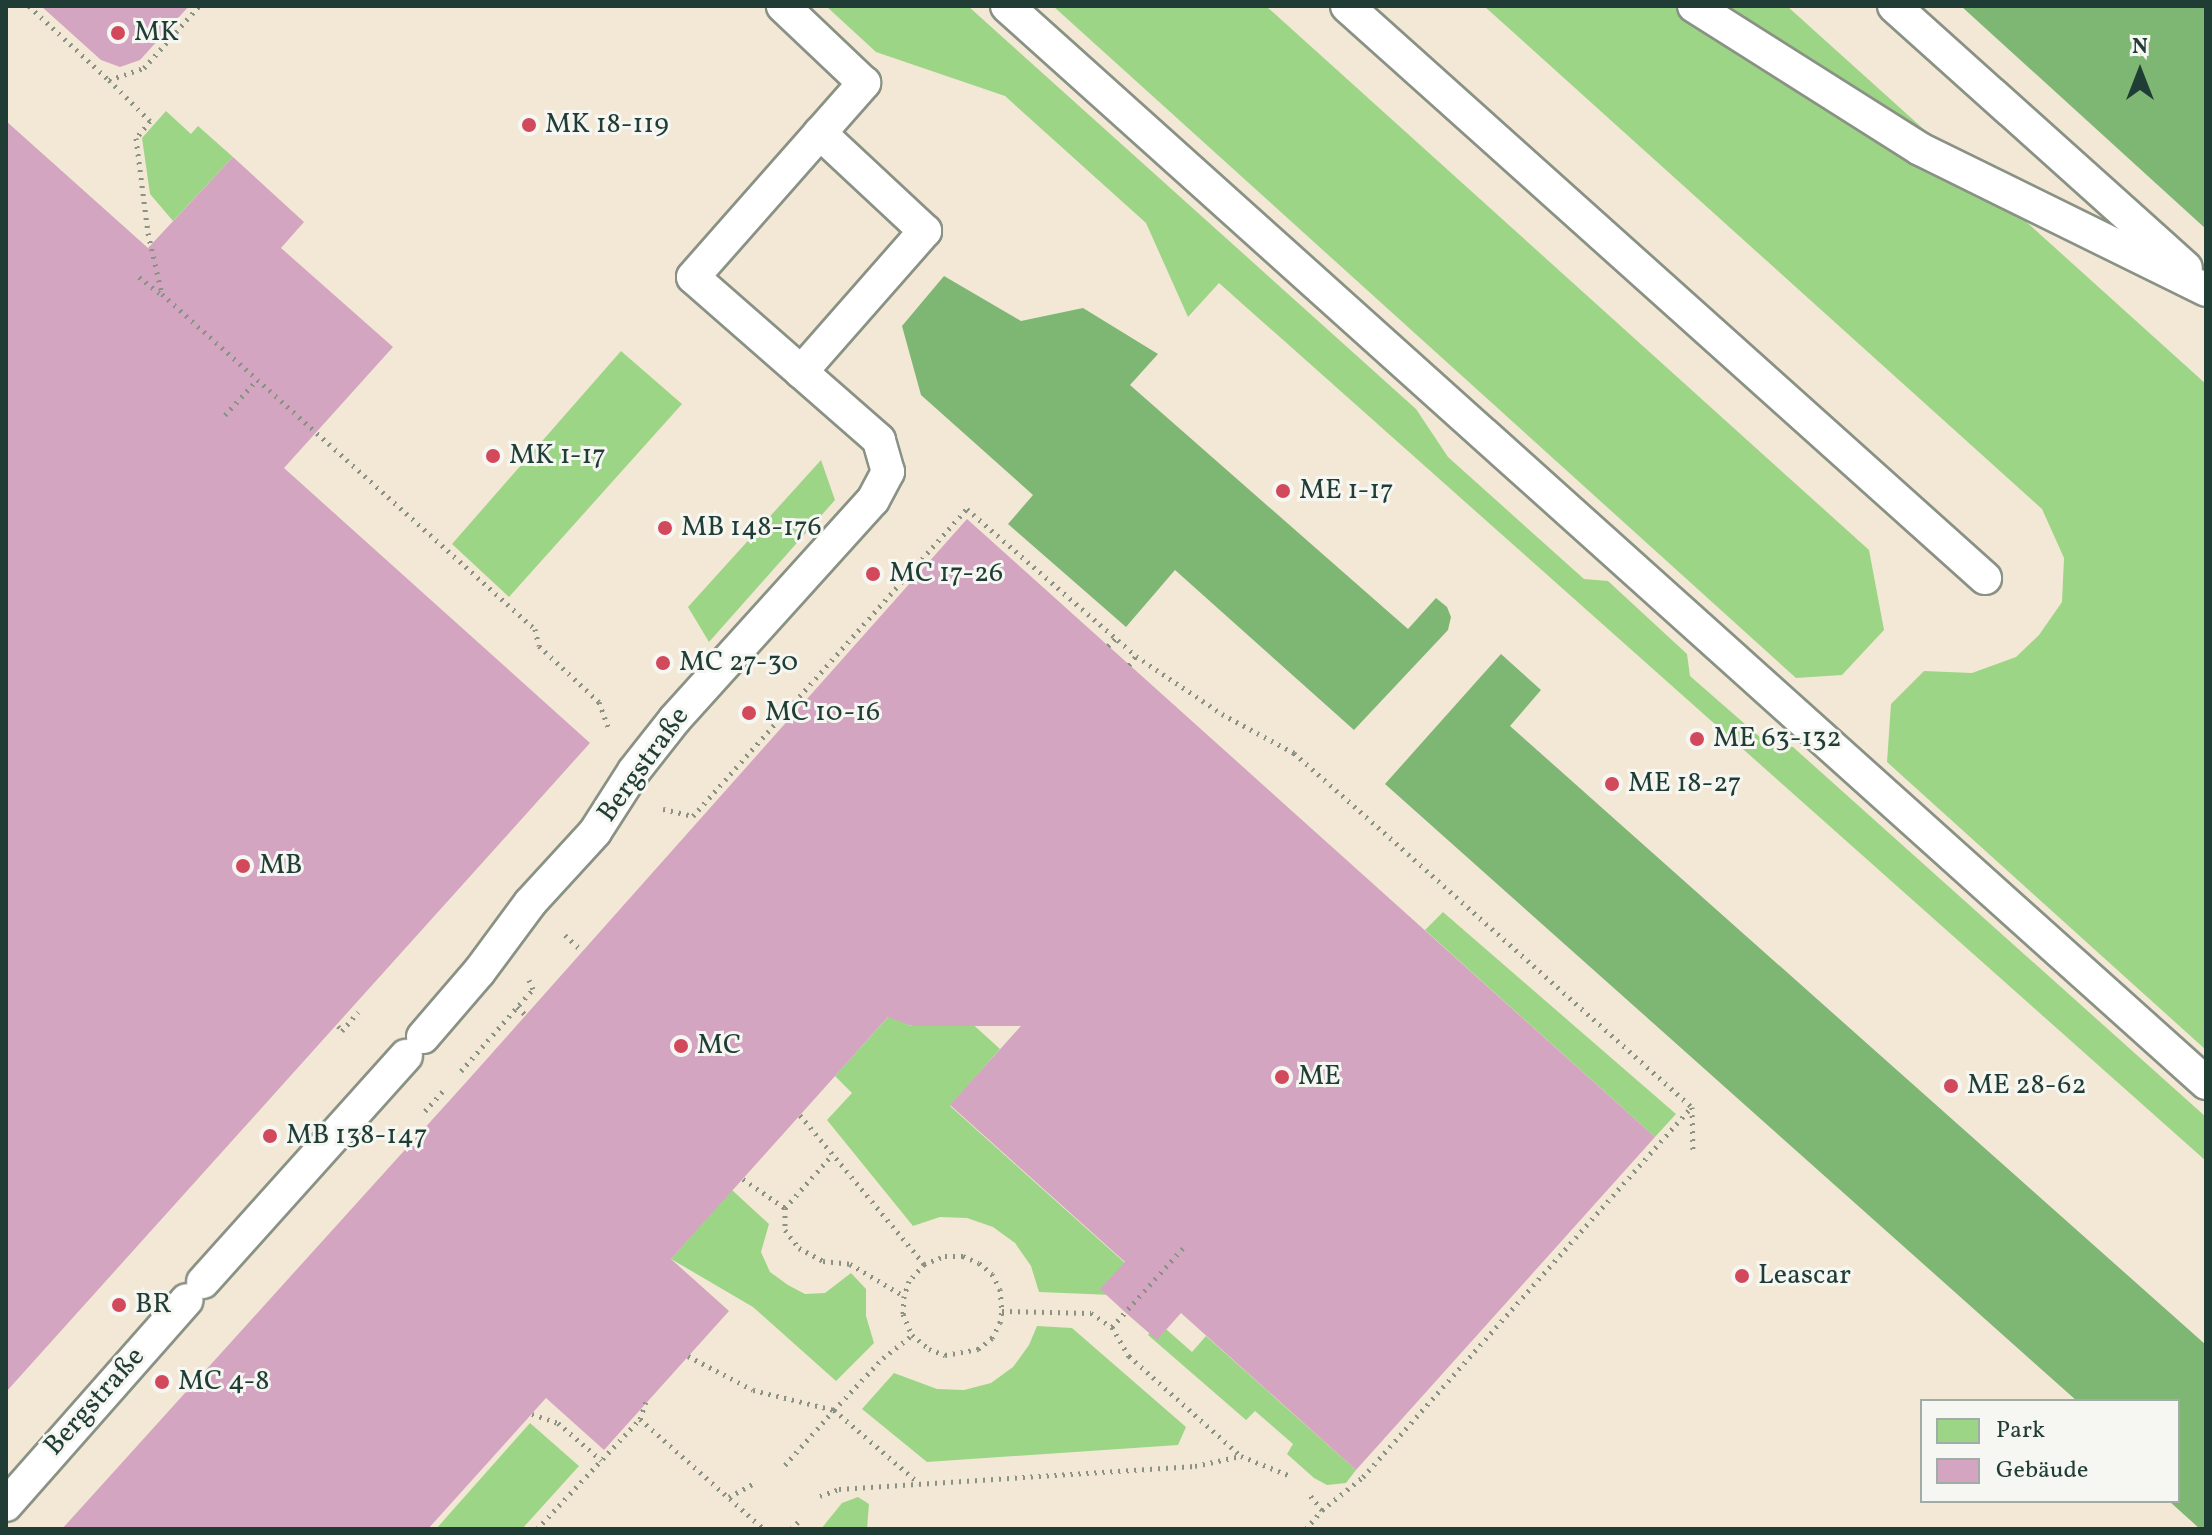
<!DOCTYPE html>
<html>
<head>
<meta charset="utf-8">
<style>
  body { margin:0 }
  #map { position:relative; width:2212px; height:1535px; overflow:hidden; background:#f3e8d5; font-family:Vollkorn,serif }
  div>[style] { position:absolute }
  .green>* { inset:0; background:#9dd587 }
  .forest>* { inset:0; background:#7eb674 }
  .building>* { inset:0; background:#d3a5c1 }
  .path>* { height:5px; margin-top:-2.5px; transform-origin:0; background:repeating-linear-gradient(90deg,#899284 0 2px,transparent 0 8px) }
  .roads { filter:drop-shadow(2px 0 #899284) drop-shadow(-2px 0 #899284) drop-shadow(0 2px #899284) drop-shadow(0 -2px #899284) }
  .service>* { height:32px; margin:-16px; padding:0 16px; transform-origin:16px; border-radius:16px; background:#fff }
  .dots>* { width:22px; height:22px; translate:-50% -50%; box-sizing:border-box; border:4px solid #f6f6f2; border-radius:50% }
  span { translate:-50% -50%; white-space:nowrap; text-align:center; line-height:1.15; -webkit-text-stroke:6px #f6f6f2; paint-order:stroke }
  .poi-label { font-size:28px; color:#1f3d34 }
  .left { translate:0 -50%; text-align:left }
  .street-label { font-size:28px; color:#1f3d34 }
  .frame { position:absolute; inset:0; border:8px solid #1f3d34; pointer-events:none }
  .legend { position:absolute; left:1920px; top:1399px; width:260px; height:104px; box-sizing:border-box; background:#f6f6f2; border:2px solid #a0aca6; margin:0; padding:10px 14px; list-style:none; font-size:24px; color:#1f3d34 }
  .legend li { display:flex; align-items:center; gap:16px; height:40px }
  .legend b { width:40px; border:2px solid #a0aca6 }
  .north { position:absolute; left:2100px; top:32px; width:80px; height:80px; -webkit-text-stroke:6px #f6f6f2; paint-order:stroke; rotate:0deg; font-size:22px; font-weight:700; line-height:32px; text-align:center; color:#1f3d34 }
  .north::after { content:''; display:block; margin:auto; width:28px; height:36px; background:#1f3d34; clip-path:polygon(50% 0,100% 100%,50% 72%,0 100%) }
</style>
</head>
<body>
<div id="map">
  <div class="green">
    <i style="clip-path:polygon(826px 6px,968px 6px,1416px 409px,1448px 457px,1584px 579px,1608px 581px,1687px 654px,1690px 676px,1769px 745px,1793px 747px,2206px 1117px,2206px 1161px,1219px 283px,1188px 317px,1146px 223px,1005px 96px,876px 52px)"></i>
    <i style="clip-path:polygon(1053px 6px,1266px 6px,1869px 550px,1884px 630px,1842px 675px,1796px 678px)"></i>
    <i style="clip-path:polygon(1484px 6px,1787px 6px,2206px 384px,2206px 1050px,1887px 762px,1891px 704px,1924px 671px,1972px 673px,2016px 657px,2039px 635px,2062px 602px,2064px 558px,2042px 509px)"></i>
    <i style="clip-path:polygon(166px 111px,191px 134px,198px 126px,233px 157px,173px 221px,150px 194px,142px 138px)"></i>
    <i style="clip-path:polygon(621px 351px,682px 404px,509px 597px,452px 544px)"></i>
    <i style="clip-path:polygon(821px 460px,835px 500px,709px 642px,688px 607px)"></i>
    <i style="clip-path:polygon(1443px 912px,1676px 1114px,1655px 1137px,1425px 930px)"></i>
    <i style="clip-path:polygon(956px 1009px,1000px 1049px,950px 1106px,1134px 1271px,1112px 1295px,1039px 1292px,1031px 1266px,1015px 1243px,993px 1227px,967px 1218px,940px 1217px,913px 1226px,827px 1120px,852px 1093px,835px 1076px,890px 1015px,911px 1026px)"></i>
    <i style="clip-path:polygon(732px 1190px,769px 1224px,761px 1252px,770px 1272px,788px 1285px,805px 1294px,825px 1293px,851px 1273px,866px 1289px,866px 1316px,874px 1343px,836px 1381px,753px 1307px,671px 1259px)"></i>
    <i style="clip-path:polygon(1158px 1322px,1192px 1352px,1206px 1336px,1356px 1470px,1346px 1483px,1327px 1485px,1314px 1478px,1287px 1454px,1293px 1444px,1255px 1411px,1246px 1420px,1148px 1335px)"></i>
    <i style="clip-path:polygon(1037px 1326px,1072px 1328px,1186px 1427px,1178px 1445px,927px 1462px,862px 1409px,894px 1373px,937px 1389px,964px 1390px,991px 1383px,1013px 1367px,1029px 1345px)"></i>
    <i style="clip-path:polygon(530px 1423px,579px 1466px,522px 1529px,436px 1529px)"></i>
    <i style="clip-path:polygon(858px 1497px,869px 1504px,867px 1529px,821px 1529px,842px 1503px)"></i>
  </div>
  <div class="forest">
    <i style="clip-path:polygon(1961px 6px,2206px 6px,2206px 229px)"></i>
    <i style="clip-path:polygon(944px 276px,1021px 321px,1083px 308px,1158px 354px,1130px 385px,1408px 629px,1436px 598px,1447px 607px,1451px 617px,1448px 630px,1354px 730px,1175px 570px,1126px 627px,1008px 524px,1033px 495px,921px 395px,902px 326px)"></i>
    <i style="clip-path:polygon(1501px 654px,1541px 690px,1510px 726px,2206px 1345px,2206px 1529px,2200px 1529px,2169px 1501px,2178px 1501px,2178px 1401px,2077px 1401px,1385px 784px)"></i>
  </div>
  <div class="building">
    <i style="clip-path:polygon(41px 6px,189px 6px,140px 60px,120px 67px,101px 60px)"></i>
    <i style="clip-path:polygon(6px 121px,148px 248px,233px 157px,304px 222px,281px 248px,393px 347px,284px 468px,590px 743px,6px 1392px)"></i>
    <i style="clip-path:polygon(967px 519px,1655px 1137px,1356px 1470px,1181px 1313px,1157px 1340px,1126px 1313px,1100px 1289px,1125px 1262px,950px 1105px,1021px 1026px,912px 1026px,888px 1017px,671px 1259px,729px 1311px,604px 1450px,546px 1398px,428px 1529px,62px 1529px,469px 1079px)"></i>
  </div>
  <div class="path">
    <i style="left:29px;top:6px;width:109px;rotate:42.8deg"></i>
    <i style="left:109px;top:80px;width:37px;rotate:-19deg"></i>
    <i style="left:144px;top:68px;width:83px;rotate:-48.4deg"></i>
    <i style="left:109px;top:80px;width:58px;rotate:45deg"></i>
    <i style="left:150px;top:121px;width:22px;rotate:129deg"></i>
    <i style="left:136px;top:138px;width:96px;rotate:82.8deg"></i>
    <i style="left:148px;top:233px;width:63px;rotate:77.1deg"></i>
    <i style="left:162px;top:294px;width:501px;rotate:41.93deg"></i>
    <i style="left:535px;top:629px;width:17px;rotate:77deg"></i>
    <i style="left:539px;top:646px;width:82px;rotate:43deg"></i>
    <i style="left:599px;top:702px;width:27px;rotate:70deg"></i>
    <i style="left:139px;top:277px;width:28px;rotate:38deg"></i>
    <i style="left:225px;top:415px;width:47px;rotate:-47.6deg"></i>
    <i style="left:1108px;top:646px;width:11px;rotate:-45deg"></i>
    <i style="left:1129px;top:665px;width:11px;rotate:-52deg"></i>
    <i style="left:663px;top:809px;width:31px;rotate:13deg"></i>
    <i style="left:693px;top:816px;width:411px;rotate:-48.3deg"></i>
    <i style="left:967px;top:509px;width:224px;rotate:41deg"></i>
    <i style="left:1136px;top:656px;width:104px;rotate:34deg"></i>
    <i style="left:1222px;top:714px;width:82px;rotate:28.4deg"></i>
    <i style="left:1294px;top:753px;width:152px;rotate:41.5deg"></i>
    <i style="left:1408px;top:854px;width:380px;rotate:41.7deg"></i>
    <i style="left:1692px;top:1107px;width:47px;rotate:88.8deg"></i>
    <i style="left:565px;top:935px;width:23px;rotate:43deg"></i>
    <i style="left:517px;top:1007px;width:12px;rotate:42deg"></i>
    <i style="left:338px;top:1026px;width:6px;rotate:51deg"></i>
    <i style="left:342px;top:1031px;width:25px;rotate:-50deg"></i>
    <i style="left:461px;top:1071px;width:109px;rotate:-48.7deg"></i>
    <i style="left:533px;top:989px;width:10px;rotate:-114deg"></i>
    <i style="left:425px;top:1111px;width:28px;rotate:-48deg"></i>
    <i style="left:800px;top:1115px;width:194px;rotate:50.2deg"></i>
    <i style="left:924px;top:1264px;width:23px;rotate:131deg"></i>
    <i style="left:909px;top:1281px;width:16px;rotate:108deg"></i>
    <i style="left:904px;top:1296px;width:18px;rotate:93deg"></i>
    <i style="left:903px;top:1314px;width:23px;rotate:67deg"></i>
    <i style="left:743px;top:1179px;width:51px;rotate:34.6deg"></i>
    <i style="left:785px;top:1208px;width:71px;rotate:-48.4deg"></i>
    <i style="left:785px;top:1208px;width:22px;rotate:90deg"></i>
    <i style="left:785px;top:1230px;width:23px;rotate:52deg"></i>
    <i style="left:799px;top:1248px;width:27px;rotate:28deg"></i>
    <i style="left:823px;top:1261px;width:27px;rotate:6deg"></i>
    <i style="left:850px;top:1264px;width:63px;rotate:30.7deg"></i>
    <i style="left:924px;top:1264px;width:22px;rotate:-21deg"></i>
    <i style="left:945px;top:1256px;width:18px"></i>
    <i style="left:963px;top:1256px;width:17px;rotate:24deg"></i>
    <i style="left:979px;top:1263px;width:17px;rotate:40deg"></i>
    <i style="left:992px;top:1274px;width:17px;rotate:62deg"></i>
    <i style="left:1000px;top:1289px;width:22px;rotate:85deg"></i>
    <i style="left:1112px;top:1327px;width:34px;rotate:60deg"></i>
    <i style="left:1129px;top:1356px;width:150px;rotate:41.8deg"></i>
    <i style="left:1241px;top:1456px;width:51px;rotate:22deg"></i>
    <i style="left:688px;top:1356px;width:73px;rotate:27.6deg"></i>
    <i style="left:753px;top:1390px;width:83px;rotate:13.9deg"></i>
    <i style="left:834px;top:1410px;width:71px;rotate:-46.7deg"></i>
    <i style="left:883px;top:1358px;width:37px;rotate:-38deg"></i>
    <i style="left:912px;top:1335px;width:22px;rotate:39deg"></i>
    <i style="left:929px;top:1349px;width:17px;rotate:21deg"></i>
    <i style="left:945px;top:1355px;width:34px;rotate:-10deg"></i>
    <i style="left:978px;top:1349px;width:18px;rotate:-38deg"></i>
    <i style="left:992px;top:1338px;width:17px;rotate:-62deg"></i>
    <i style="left:1000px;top:1323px;width:12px;rotate:-81deg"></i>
    <i style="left:1002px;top:1311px;width:89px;rotate:1.3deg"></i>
    <i style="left:1091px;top:1313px;width:25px;rotate:34deg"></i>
    <i style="left:1112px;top:1327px;width:106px;rotate:-48.1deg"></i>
    <i style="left:532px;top:1414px;width:28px;rotate:19deg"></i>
    <i style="left:558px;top:1423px;width:57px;rotate:40.7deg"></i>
    <i style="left:640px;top:1419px;width:166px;rotate:41.6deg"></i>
    <i style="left:785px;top:1465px;width:74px;rotate:-48.3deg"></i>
    <i style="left:834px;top:1410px;width:112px;rotate:40.7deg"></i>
    <i style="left:820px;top:1496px;width:20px;rotate:-20deg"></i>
    <i style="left:839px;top:1489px;width:357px;rotate:-3.7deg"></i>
    <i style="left:1195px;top:1466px;width:47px;rotate:-12.3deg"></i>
    <i style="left:729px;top:1497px;width:31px;rotate:-29deg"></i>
    <i style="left:1322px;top:1510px;width:53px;rotate:-38.8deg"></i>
    <i style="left:1363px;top:1477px;width:495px;rotate:-48.4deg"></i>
    <i style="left:537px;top:1529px;width:151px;rotate:-46.9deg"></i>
    <i style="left:640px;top:1419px;width:18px;rotate:-71deg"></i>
    <i style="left:791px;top:1529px;width:11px;rotate:-45deg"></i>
    <i style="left:1306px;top:1529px;width:25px;rotate:-50deg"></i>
    <i style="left:1322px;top:1510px;width:22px;rotate:-129deg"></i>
  </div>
  <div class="roads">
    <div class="service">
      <i style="left:1007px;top:6px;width:1612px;rotate:41.93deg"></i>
      <i style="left:1347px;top:6px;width:857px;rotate:41.88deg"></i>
      <i style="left:1694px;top:6px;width:267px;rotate:32.3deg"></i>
      <i style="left:1920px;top:149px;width:319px;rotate:26.2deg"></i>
      <i style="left:1894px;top:6px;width:392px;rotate:41.9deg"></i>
      <i style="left:801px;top:372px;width:188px;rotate:-48.7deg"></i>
      <i style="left:925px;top:231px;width:144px;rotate:-137deg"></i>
      <i style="left:423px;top:1037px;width:86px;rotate:-49.3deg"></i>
      <i style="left:479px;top:972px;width:86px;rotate:-53.5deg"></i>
      <i style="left:530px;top:903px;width:96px;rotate:-47.5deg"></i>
      <i style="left:595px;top:832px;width:72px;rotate:-57.4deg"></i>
      <i style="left:634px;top:771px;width:66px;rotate:-51.7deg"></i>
      <i style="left:675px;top:719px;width:295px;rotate:-47.9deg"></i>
      <i style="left:873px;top:500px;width:32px;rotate:-62deg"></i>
      <i style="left:888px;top:472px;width:33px;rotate:-106deg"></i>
      <i style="left:879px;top:440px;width:247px;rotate:-138.8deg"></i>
      <i style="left:693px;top:277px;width:259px;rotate:-48.6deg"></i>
      <i style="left:864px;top:83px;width:112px;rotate:-136.5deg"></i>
      <i style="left:203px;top:1282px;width:304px;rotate:-48.1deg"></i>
      <i style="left:6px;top:1505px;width:273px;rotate:-48.6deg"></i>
    </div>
  </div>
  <div class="dots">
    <i style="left:118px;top:33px;background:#d1495b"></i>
    <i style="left:529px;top:125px;background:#d1495b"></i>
    <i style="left:493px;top:456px;background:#d1495b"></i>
    <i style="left:1283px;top:491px;background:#d1495b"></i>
    <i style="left:665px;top:528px;background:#d1495b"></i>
    <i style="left:873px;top:574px;background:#d1495b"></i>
    <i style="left:663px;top:663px;background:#d1495b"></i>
    <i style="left:749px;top:713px;background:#d1495b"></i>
    <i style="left:1697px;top:739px;background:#d1495b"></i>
    <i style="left:1612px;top:784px;background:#d1495b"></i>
    <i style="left:243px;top:866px;background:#d1495b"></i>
    <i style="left:681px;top:1046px;background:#d1495b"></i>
    <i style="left:1282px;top:1077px;background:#d1495b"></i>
    <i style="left:1951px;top:1086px;background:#d1495b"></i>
    <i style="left:270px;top:1136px;background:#d1495b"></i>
    <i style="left:1742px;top:1276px;background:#d1495b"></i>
    <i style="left:119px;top:1305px;background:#d1495b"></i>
    <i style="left:162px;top:1382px;background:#d1495b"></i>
  </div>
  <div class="poi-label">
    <span class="left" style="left:134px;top:33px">MK</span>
    <span class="left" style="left:545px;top:125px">MK 18-119</span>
    <span class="left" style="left:509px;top:456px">MK 1-17</span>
    <span class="left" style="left:1299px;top:491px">ME 1-17</span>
    <span class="left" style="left:681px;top:528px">MB 148-176</span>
    <span class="left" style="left:889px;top:574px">MC 17-26</span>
    <span class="left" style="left:679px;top:663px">MC 27-30</span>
    <span class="left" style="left:765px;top:713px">MC 10-16</span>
    <span class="left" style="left:1713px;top:739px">ME 63-132</span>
    <span class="left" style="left:1628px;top:784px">ME 18-27</span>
    <span class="left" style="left:259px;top:866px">MB</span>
    <span class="left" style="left:697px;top:1046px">MC</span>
    <span class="left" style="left:1298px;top:1077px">ME</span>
    <span class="left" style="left:1967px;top:1086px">ME 28-62</span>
    <span class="left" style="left:286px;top:1136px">MB 138-147</span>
    <span class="left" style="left:1758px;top:1276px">Leascar</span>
    <span class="left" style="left:135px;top:1305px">BR</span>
    <span class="left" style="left:178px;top:1382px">MC 4-8</span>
  </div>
  <div class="street-label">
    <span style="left:644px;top:765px;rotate:-54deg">Bergstraße</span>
    <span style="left:95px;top:1402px;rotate:-48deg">Bergstraße</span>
  </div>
  <div class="frame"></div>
  <ul class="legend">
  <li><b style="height:22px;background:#9dd587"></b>Park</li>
  <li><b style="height:22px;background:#d3a5c1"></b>Gebäude</li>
  </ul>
  <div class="north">N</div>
</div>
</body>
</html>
